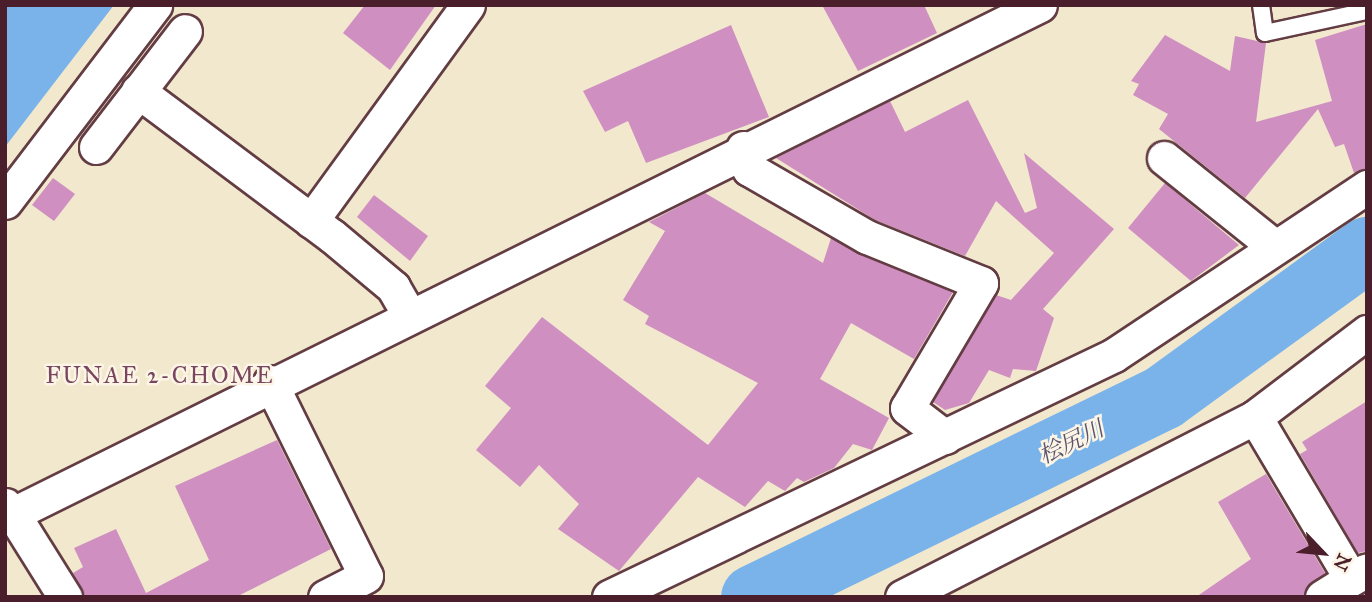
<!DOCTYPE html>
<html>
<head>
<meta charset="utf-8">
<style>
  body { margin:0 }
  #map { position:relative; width:1372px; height:602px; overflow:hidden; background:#f2e8ce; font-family:"IM FELL Great Primer","Noto Serif JP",serif }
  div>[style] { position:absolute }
  .water>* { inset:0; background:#79b3e9 }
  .river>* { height:65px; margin:-32.5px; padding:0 32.5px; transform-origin:32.5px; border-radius:32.5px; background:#79b3e9 }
  .building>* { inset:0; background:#cf8fc1 }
  .roads { filter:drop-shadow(2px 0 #633d43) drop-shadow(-2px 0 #633d43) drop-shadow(0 2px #633d43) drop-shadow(0 -2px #633d43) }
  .lane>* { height:16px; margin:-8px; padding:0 8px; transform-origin:8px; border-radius:8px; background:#fff }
  .street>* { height:33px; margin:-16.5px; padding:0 16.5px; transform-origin:16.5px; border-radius:16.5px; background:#fff }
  span { translate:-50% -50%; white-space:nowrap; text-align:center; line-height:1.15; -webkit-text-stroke:5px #fcf5e5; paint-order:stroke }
  .neighbourhood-label { font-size:23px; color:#794660; letter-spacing:2px }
  .water-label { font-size:23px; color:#5a536e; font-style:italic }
  .frame { position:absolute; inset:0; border:7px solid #4a1f2b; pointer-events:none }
  .north { position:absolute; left:1288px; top:518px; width:70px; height:70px; -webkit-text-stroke:5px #fcf5e5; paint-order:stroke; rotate:116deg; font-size:19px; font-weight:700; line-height:28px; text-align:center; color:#4a1f2b }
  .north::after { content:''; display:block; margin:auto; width:24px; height:32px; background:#4a1f2b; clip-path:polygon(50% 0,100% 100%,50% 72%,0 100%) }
</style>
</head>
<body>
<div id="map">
  <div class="water">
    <i style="clip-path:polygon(5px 5px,114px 5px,5px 147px)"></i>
  </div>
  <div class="river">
    <i style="left:753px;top:597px;width:456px;rotate:-26deg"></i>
    <i style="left:1163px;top:397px;width:252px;rotate:-36deg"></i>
  </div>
  <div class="building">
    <i style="clip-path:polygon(365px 5px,436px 5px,390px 70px,343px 33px)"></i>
    <i style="clip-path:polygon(822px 5px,924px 5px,937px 33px,858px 71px)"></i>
    <i style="clip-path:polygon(1367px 24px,1367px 168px,1354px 173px,1344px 144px,1335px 147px,1318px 109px,1245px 198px,1159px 129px,1168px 114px,1133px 95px,1139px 84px,1131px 81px,1165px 35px,1230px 71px,1235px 36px,1266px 43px,1256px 122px,1332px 101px,1315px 40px)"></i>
    <i style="clip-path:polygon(731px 25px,769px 117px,646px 163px,628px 121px,605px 132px,583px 91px)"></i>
    <i style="clip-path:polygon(968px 100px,1025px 213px,1037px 208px,1024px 153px,1114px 229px,1043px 309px,1054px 318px,1036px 371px,1013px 369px,1010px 378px,989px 370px,969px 403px,945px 410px,933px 402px,996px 295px,1011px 300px,1054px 253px,996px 201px,965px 256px,875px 220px,776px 158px,890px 101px,905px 132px)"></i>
    <i style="clip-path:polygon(53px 178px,75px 194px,54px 221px,32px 205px)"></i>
    <i style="clip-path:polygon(1165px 183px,1239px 245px,1191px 281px,1128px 228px)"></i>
    <i style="clip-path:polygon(705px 193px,823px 263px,831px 238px,953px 292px,914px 359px,851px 323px,820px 379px,889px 418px,872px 450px,853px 444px,834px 468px,804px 482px,797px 478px,785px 491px,768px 481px,745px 507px,698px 477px,619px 571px,558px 529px,579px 504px,539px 465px,520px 487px,476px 450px,511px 408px,485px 386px,542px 317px,708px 445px,758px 383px,645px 324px,649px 316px,623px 300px,665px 231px,649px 222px)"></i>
    <i style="clip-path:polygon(374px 195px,428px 236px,410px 261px,357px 217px)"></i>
    <i style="clip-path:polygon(1367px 401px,1367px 551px,1358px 553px,1300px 454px,1307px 450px,1302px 442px)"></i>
    <i style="clip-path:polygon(277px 440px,331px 549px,236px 597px,84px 597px,73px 573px,83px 567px,74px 548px,116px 529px,146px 593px,209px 560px,175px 486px)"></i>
    <i style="clip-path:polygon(1266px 474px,1325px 573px,1303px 597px,1196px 597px,1251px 559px,1218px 502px)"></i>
  </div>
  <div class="roads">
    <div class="lane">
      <i style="left:1261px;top:5px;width:28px;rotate:82deg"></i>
      <i style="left:1265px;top:33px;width:104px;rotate:-12.2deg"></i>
    </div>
    <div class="street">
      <i style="left:138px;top:91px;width:242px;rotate:36.8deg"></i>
      <i style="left:332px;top:236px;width:80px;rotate:39.9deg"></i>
      <i style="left:393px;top:287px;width:30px;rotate:60deg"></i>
      <i style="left:96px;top:147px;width:146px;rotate:-52.5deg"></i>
      <i style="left:743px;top:148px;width:22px;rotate:74deg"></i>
      <i style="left:749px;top:169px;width:136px;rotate:30deg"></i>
      <i style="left:867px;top:237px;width:123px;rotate:22deg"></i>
      <i style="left:981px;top:283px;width:145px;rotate:120.6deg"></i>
      <i style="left:907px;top:408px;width:48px;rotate:37.3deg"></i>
      <i style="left:1164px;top:158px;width:142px;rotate:38.7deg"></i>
      <i style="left:5px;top:202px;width:248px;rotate:-52.7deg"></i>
      <i style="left:311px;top:221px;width:267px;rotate:-54deg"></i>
      <i style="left:270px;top:382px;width:216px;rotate:63.7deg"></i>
      <i style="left:366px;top:576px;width:46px;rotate:152.9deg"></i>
      <i style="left:1255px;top:417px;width:188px;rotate:59.3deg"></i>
      <i style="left:1351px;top:579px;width:18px;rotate:-29deg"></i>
      <i style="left:5px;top:505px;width:12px;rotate:48deg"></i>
      <i style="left:13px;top:514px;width:1146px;rotate:-26.36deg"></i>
      <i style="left:13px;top:514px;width:98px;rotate:57.9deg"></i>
      <i style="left:609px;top:597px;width:560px;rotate:-25.6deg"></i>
      <i style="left:1114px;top:355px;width:304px;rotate:-33.6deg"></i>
      <i style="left:902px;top:597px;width:396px;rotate:-27deg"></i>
      <i style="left:1255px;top:417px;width:141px;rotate:-37.2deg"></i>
      <i style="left:1322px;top:597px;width:34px;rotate:-32deg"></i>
    </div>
  </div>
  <div class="neighbourhood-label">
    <span style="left:160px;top:375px">FUNAE 2-CHOME</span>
  </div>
  <div class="water-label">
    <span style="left:1071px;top:442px;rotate:-26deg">桧尻川</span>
  </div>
  <div class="frame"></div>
  <div class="north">N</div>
</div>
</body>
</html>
